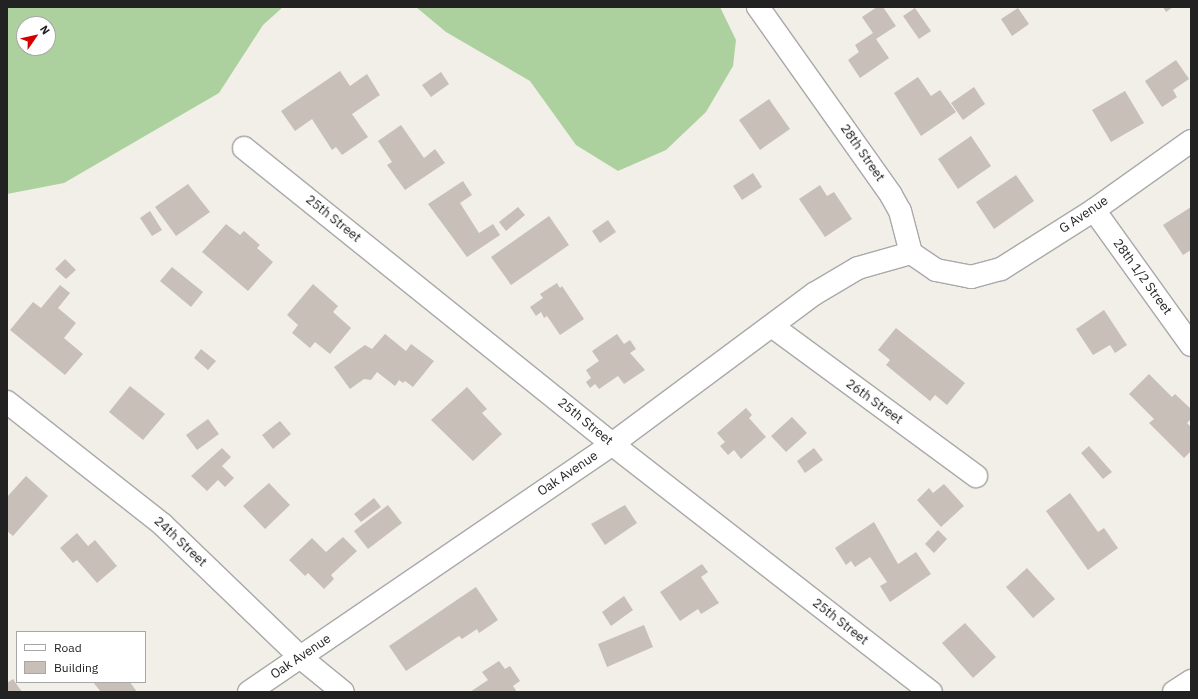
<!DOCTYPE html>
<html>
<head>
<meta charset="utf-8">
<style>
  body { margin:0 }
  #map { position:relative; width:1198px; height:699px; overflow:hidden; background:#f2efe9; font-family:"IBM Plex Sans",sans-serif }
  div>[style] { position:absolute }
  .forest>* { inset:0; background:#add19e }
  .building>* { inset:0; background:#c7bfb8 }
  .roads { filter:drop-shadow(1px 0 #a9a9a9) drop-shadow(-1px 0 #a9a9a9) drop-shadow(0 1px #a9a9a9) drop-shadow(0 -1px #a9a9a9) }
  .minor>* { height:22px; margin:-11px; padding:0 11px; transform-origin:11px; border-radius:11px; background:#fff }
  span { translate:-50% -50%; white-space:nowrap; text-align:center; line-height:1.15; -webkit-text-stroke:4px #fff; paint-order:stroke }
  .street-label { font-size:13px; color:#222 }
  .frame { position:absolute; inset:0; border:8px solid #222; pointer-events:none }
  .legend { position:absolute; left:16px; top:631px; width:130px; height:52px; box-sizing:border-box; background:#fff; border:1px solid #a7a7a7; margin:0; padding:5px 7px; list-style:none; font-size:12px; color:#222 }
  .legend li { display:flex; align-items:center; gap:8px; height:20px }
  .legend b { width:20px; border:1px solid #a7a7a7 }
  .north { position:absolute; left:16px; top:16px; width:40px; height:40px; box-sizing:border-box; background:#fff; border:1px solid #a7a7a7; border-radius:50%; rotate:56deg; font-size:11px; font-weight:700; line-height:16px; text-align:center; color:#222 }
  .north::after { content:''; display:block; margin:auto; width:14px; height:18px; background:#d40000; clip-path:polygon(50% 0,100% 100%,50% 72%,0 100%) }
</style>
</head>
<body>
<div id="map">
  <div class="forest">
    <i style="clip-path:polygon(evenodd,7px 7px,283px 7px,263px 25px,219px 93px,64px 183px,7px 194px,7px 7px,24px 24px,48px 24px,48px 48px,24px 48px,24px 24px)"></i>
    <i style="clip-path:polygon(416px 7px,720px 7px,736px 40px,733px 66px,706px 112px,666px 150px,618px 171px,576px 145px,530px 81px,446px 32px)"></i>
  </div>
  <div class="building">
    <i style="clip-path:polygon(877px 7px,883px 7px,896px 26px,876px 39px,889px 58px,860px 78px,848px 60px,859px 52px,855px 45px,873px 33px,862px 17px)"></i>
    <i style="clip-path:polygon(1163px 7px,1173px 7px,1166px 12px)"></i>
    <i style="clip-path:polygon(915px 8px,931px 31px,919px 39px,903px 16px)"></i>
    <i style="clip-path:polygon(1018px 8px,1029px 24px,1012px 36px,1001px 19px)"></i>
    <i style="clip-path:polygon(1176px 60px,1189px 79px,1173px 90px,1177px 97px,1162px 107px,1145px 81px)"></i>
    <i style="clip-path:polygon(340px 71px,350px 86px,367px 74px,380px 95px,352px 114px,368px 137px,342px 155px,336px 147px,332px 150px,312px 119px,295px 131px,281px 111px)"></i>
    <i style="clip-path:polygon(441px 72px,449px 84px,431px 97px,422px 85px)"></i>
    <i style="clip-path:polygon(918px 77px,931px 96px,940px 90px,956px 112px,921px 136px,894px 93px)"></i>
    <i style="clip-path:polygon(974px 87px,985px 104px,963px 120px,951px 103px)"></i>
    <i style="clip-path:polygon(1125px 91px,1144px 123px,1111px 142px,1092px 110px)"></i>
    <i style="clip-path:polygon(769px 99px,790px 129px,760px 150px,739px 120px)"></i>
    <i style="clip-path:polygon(401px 125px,424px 158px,435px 149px,445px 163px,405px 190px,387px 165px,392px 162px,378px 141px)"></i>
    <i style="clip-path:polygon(971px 136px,991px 166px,958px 189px,938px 159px)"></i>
    <i style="clip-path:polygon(753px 173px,762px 187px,742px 200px,733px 186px)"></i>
    <i style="clip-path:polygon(1016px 175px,1034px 201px,994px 229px,976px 202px)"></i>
    <i style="clip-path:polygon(463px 181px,472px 195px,460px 203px,479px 233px,493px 224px,500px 235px,467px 257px,428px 204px)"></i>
    <i style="clip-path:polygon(188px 184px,210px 212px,176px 236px,155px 207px)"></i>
    <i style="clip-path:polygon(820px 185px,827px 196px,834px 192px,852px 219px,825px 237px,799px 199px)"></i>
    <i style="clip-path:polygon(518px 207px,525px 215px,506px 231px,499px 222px)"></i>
    <i style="clip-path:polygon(1191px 207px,1191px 250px,1183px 255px,1163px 225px)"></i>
    <i style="clip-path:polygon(150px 211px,162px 230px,152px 236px,140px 218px)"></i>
    <i style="clip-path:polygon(549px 216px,569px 245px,511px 285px,491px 257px)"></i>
    <i style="clip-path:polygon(608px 220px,616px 232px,600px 243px,592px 231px)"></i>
    <i style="clip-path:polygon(226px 224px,240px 235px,244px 231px,260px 245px,257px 248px,273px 262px,248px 291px,202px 252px)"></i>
    <i style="clip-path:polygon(65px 259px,76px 270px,66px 279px,55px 269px)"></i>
    <i style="clip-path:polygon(172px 267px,203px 292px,191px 307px,160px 281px)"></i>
    <i style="clip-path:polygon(557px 283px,560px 288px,562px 286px,584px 319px,560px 335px,547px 316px,544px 318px,541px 312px,536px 316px,530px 307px,543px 298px,540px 294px)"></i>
    <i style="clip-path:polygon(313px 284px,338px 306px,333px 312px,351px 328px,330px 354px,315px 342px,310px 348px,292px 333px,298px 325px,287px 315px)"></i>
    <i style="clip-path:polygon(60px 285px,70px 293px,58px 308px,76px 323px,64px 338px,83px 354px,65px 375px,10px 330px,33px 302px,41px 308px)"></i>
    <i style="clip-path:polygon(1104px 310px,1127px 345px,1115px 353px,1110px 345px,1093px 355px,1076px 329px)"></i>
    <i style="clip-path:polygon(896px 328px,965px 383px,947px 405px,935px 395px,930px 401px,886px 365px,890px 360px,878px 350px)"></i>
    <i style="clip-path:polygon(385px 334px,406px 351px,411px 344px,434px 361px,413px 387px,405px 381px,403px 383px,399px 380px,395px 386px,377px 372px,371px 380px,364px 379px,350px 389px,334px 367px,365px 345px,372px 349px)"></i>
    <i style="clip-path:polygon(617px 334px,624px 344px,630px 340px,636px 349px,630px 353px,645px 370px,624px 384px,618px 376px,599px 389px,595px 384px,590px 388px,586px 382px,591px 378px,586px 370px,599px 361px,592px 351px)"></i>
    <i style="clip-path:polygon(201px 349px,216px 361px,208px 370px,194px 358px)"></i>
    <i style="clip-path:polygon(1149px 374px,1172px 397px,1175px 394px,1191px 409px,1191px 419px,1187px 423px,1191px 427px,1191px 451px,1184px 458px,1149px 423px,1154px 419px,1129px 394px)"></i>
    <i style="clip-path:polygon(130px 386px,165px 414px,143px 440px,109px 412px)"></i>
    <i style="clip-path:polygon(467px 387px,487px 409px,482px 413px,502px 434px,473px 461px,431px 420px)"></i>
    <i style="clip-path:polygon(746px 408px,752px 415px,749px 418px,766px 437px,741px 459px,734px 450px,728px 455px,720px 446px,725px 442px,717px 433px)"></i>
    <i style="clip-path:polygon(792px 417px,807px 433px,786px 452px,771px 436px)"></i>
    <i style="clip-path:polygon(208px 419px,219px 434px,197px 450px,186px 435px)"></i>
    <i style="clip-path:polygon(280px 421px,291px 434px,273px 449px,262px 435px)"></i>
    <i style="clip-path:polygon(1089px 446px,1112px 472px,1103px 479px,1081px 453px)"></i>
    <i style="clip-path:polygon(222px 448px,231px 457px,222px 466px,234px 478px,225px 487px,218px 480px,207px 491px,191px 476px)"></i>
    <i style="clip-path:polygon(814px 448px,823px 460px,805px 473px,797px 461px)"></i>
    <i style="clip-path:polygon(26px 476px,48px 496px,13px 536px,7px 531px,7px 497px)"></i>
    <i style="clip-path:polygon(269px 483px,290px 505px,265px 529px,243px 506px)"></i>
    <i style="clip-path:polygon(944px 484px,964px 506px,941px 527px,917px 500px,929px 488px,933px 493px)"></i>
    <i style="clip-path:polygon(1070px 493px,1098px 532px,1104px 528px,1118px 548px,1088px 570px,1046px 511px)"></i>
    <i style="clip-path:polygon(374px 498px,381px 507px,361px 522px,354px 514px)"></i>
    <i style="clip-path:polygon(388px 505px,402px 523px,368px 549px,354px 531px)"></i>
    <i style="clip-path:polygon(625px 505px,637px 523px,605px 545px,591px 524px)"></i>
    <i style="clip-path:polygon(874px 522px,898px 564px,916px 552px,931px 574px,890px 602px,880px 586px,887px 582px,870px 557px,855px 567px,851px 561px,846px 565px,835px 548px)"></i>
    <i style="clip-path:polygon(938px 530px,947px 539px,934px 553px,925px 544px)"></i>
    <i style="clip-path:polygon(77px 533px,88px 546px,95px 540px,117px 566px,97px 583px,77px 560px,73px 563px,60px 548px)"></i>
    <i style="clip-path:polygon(343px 537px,357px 551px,331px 575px,334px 579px,324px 589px,308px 573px,305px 576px,289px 560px,312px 538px,326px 552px)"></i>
    <i style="clip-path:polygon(702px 564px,708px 572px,701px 577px,719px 603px,701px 614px,698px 609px,680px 621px,660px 592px)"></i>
    <i style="clip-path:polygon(1027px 568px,1055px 599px,1033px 618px,1006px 587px)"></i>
    <i style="clip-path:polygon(476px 587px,498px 620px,479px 633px,477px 629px,462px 639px,459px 636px,406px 671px,389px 646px)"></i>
    <i style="clip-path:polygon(624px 596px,633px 610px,611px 626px,602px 612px)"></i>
    <i style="clip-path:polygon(965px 623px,996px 657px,973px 678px,942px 643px)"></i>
    <i style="clip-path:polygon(644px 625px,653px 647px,607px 667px,598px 644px)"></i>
    <i style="clip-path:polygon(499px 661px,505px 669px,510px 666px,520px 681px,513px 686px,517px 692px,470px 692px,488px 680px,482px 672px)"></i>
    <i style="clip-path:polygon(13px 679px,22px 692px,7px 692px,7px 683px)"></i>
    <i style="clip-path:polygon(93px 682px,130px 682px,137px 692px,101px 692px)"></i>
  </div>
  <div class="roads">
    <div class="minor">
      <i style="left:758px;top:7px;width:230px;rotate:54.7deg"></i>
      <i style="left:891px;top:195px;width:18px;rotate:61deg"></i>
      <i style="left:900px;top:211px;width:43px;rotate:75.3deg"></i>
      <i style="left:911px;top:253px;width:30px;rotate:34deg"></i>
      <i style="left:936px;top:270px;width:36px;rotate:11deg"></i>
      <i style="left:971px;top:277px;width:31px;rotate:-15deg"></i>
      <i style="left:1001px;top:269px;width:110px;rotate:-32.4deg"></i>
      <i style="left:1094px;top:210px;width:119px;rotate:-35.4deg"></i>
      <i style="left:244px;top:148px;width:472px;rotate:38.8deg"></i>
      <i style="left:612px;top:444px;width:404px;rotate:37.9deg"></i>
      <i style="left:1094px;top:210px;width:166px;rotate:54.3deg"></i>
      <i style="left:773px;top:327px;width:252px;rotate:36.3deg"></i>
      <i style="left:7px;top:402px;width:197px;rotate:38.2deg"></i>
      <i style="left:162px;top:524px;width:192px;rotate:43.9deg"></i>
      <i style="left:300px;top:657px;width:55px;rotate:39.1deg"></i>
      <i style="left:249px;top:692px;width:440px;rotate:-34.3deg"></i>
      <i style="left:612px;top:444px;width:252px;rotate:-36.6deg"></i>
      <i style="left:814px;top:294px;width:51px;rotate:-30.6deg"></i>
      <i style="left:858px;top:268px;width:55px;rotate:-15.8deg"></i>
      <i style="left:1174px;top:692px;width:20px;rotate:-33deg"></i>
    </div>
  </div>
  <div class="street-label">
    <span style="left:862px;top:153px;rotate:55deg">28th Street</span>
    <span style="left:1084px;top:215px;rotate:-34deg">G Avenue</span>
    <span style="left:333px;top:219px;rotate:39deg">25th Street</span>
    <span style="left:1142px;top:277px;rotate:54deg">28th 1/2 Street</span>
    <span style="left:874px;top:402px;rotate:36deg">26th Street</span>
    <span style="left:585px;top:422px;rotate:39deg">25th Street</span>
    <span style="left:568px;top:474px;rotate:-34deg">Oak Avenue</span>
    <span style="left:180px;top:542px;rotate:43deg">24th Street</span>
    <span style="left:840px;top:622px;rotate:38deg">25th Street</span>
    <span style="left:301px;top:657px;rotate:-34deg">Oak Avenue</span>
  </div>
  <div class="frame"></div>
  <ul class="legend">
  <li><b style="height:5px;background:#fff"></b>Road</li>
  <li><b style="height:11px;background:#c7bfb8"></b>Building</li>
  </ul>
  <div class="north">N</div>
</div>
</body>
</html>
